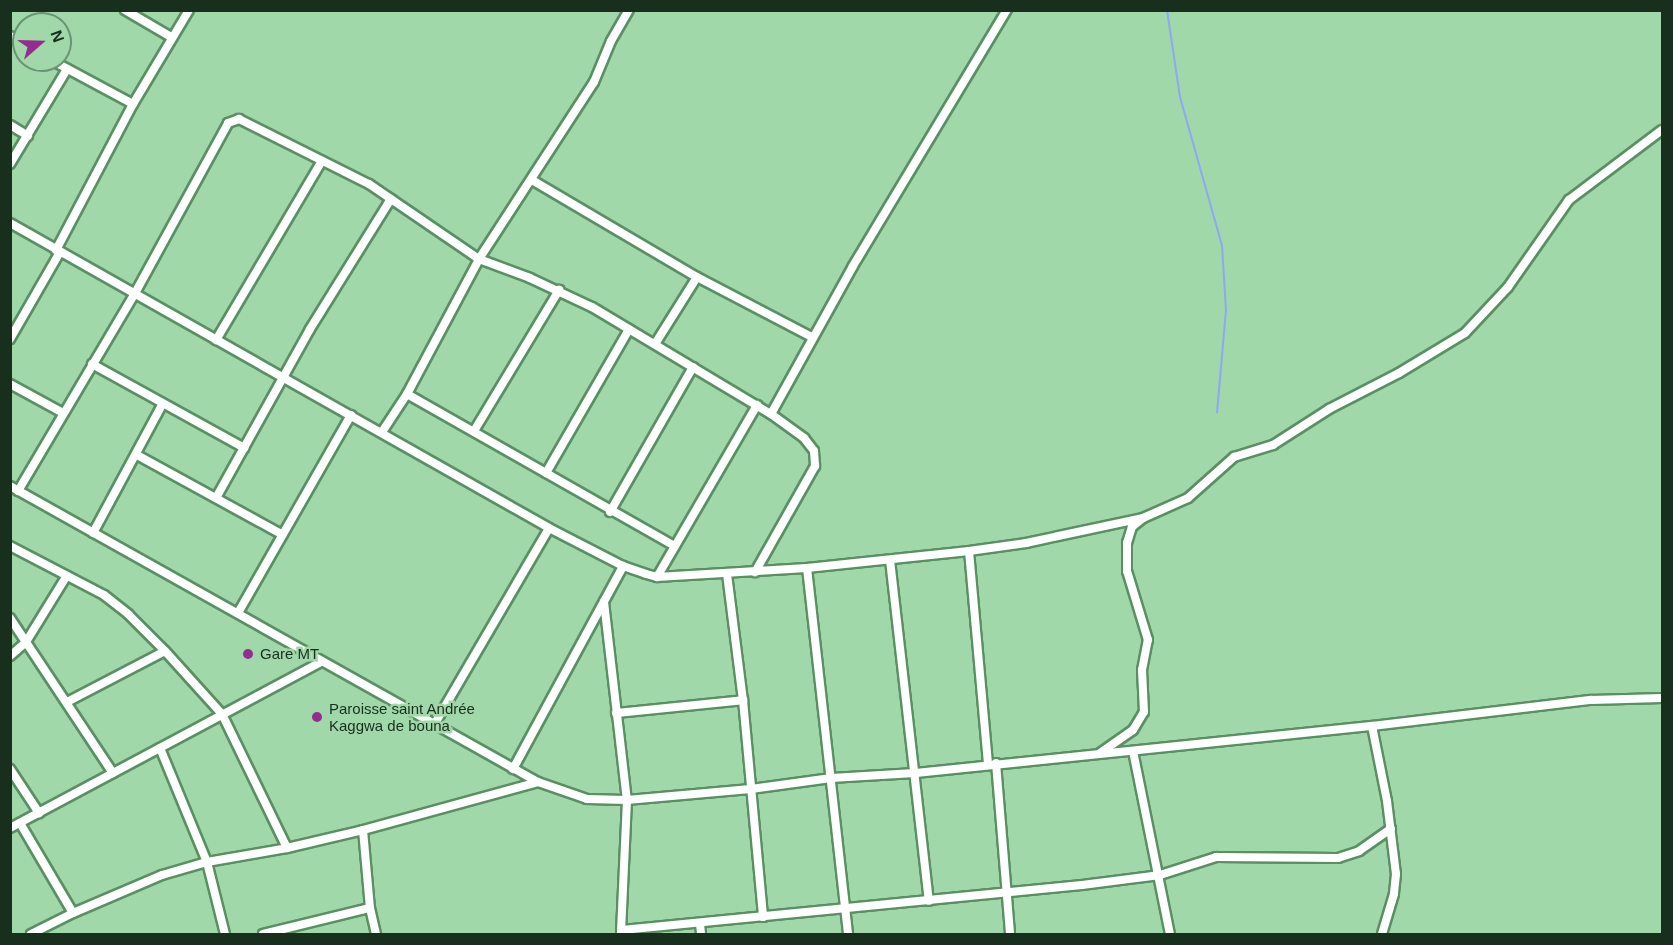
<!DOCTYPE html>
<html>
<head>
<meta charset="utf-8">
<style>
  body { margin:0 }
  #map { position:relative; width:1673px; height:945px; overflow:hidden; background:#a0d8aa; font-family:Arial,sans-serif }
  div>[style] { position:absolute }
  .stream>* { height:2px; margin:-1px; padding:0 1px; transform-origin:1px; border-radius:1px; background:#8ea8f5 }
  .roads { filter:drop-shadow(2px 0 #5a8f64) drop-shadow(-2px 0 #5a8f64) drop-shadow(0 2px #5a8f64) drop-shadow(0 -2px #5a8f64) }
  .minor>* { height:8px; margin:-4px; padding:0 4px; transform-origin:4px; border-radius:4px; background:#fff }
  .dots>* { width:16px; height:16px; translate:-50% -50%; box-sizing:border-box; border:3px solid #a0d8aa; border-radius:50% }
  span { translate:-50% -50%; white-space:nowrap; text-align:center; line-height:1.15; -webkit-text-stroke:5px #a0d8aa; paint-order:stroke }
  .poi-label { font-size:15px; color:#192f1e }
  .left { translate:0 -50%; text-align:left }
  .frame { position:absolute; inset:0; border:12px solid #192f1e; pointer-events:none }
  .north { position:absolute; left:12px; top:12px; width:60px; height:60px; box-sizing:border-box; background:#a0d8aa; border:2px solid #6a9472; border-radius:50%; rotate:70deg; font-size:16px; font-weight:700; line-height:24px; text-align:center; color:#192f1e }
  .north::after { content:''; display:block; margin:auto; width:21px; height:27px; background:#952d91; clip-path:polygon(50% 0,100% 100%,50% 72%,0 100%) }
</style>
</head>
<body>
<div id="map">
  <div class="stream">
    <i style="left:1167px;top:10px;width:88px;rotate:81.5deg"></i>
    <i style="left:1180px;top:97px;width:154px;rotate:74.2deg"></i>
    <i style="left:1222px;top:245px;width:65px;rotate:86.5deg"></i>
    <i style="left:1226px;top:310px;width:103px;rotate:95deg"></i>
  </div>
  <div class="roads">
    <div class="minor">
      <i style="left:125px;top:10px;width:53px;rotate:30.4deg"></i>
      <i style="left:10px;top:36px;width:16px;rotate:30deg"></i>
      <i style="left:51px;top:60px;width:93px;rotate:28.2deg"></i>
      <i style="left:10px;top:125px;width:21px;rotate:31deg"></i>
      <i style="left:10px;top:164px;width:111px;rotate:-59deg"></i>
      <i style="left:532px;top:180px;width:191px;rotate:30.5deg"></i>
      <i style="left:697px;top:277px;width:130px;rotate:27.6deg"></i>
      <i style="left:10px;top:223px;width:619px;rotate:29.5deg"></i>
      <i style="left:549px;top:528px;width:83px;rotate:27.2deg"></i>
      <i style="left:623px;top:566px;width:24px;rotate:19deg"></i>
      <i style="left:646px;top:574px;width:11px;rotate:15deg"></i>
      <i style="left:657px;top:577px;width:150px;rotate:-3.4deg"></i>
      <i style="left:807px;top:568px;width:163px;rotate:-6deg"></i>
      <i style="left:969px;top:551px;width:58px;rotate:-8deg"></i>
      <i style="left:1026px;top:543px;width:120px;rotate:-12.1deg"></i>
      <i style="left:56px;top:250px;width:165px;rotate:-62.2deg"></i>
      <i style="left:133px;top:104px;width:109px;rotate:-59.2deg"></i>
      <i style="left:10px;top:339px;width:100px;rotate:-60.1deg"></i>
      <i style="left:216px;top:340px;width:208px;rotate:-59.4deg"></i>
      <i style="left:655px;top:344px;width:79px;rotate:-57.9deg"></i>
      <i style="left:92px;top:364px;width:174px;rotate:28.9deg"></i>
      <i style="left:10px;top:384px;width:60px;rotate:28.7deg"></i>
      <i style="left:407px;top:394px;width:308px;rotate:29.6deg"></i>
      <i style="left:771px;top:414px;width:169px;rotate:-61deg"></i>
      <i style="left:853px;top:266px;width:299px;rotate:-59deg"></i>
      <i style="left:474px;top:431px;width:165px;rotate:-58.9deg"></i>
      <i style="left:382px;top:432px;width:45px;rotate:-56.7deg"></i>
      <i style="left:407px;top:394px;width:153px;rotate:-61.9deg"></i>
      <i style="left:479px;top:259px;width:211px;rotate:-57deg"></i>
      <i style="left:594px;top:82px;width:44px;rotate:-67.5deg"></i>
      <i style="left:611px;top:41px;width:36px;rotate:-60deg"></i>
      <i style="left:137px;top:455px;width:166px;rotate:28.7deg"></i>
      <i style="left:546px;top:473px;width:166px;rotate:-60deg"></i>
      <i style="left:10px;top:486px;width:605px;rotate:29.28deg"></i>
      <i style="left:538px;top:782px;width:52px;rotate:19.1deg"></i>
      <i style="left:587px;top:799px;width:40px;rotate:1.4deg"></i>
      <i style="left:627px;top:800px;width:124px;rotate:-5.1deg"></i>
      <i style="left:751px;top:789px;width:81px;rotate:-7.8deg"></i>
      <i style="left:831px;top:778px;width:84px;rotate:-3.4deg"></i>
      <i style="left:915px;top:773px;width:459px;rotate:-5.9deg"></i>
      <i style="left:1372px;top:726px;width:221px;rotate:-6.8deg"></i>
      <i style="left:1591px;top:700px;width:71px;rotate:-1.6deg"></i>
      <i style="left:18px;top:491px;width:228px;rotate:-59.4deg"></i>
      <i style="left:134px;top:295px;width:196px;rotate:-61.3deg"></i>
      <i style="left:228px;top:123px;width:12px;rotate:-20deg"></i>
      <i style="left:239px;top:119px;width:145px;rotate:26.6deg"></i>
      <i style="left:369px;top:184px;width:133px;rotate:34.3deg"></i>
      <i style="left:479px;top:259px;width:54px;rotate:20.4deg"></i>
      <i style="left:530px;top:278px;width:68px;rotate:25.1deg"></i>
      <i style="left:592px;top:307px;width:209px;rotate:30.9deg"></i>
      <i style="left:771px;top:414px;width:41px;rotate:36deg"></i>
      <i style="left:804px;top:438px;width:16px;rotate:52deg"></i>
      <i style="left:814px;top:451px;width:15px;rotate:86deg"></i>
      <i style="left:815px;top:466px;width:122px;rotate:119.5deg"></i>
      <i style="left:216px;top:498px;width:193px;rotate:-60.9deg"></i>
      <i style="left:310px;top:329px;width:153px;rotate:-58.1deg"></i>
      <i style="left:610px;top:512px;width:167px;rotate:-60.2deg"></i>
      <i style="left:93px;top:533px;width:145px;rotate:-61.7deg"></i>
      <i style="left:10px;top:546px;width:106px;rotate:27.5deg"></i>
      <i style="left:104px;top:595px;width:31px;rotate:38deg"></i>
      <i style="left:128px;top:614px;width:52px;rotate:45deg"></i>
      <i style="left:165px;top:651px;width:85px;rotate:47.9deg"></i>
      <i style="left:222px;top:714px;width:149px;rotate:64.1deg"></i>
      <i style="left:969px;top:551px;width:214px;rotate:84.9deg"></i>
      <i style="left:890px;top:560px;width:343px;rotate:83.5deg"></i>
      <i style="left:807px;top:568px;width:368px;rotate:83.6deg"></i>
      <i style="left:727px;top:574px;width:127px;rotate:82.8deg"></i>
      <i style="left:743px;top:700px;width:218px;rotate:84.7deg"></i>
      <i style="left:657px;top:577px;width:199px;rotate:-59.8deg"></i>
      <i style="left:604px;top:602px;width:199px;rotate:83.4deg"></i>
      <i style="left:627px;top:800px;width:134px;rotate:92.6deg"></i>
      <i style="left:238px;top:613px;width:228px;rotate:-60.3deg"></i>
      <i style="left:10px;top:618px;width:186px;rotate:56.4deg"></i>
      <i style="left:10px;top:656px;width:21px;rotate:-41deg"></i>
      <i style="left:26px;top:642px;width:76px;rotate:-58.4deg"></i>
      <i style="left:67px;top:702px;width:110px;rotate:-27.5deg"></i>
      <i style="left:616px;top:713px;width:128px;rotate:-5.8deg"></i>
      <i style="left:434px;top:725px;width:228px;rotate:-59.7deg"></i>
      <i style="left:1372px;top:726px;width:76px;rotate:78.7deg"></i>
      <i style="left:1387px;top:801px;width:74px;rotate:83deg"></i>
      <i style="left:1396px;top:874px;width:20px;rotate:96deg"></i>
      <i style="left:1394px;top:894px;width:42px;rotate:106.7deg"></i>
      <i style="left:160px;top:748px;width:123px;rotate:67.6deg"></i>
      <i style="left:207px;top:862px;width:74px;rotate:76deg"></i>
      <i style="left:1133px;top:751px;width:187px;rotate:78.6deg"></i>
      <i style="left:1100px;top:753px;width:40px;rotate:-34.9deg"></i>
      <i style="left:1133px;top:730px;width:21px;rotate:-59deg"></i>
      <i style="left:1144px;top:712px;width:42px;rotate:-92.7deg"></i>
      <i style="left:1142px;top:670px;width:31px;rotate:-79deg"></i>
      <i style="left:1148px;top:640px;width:72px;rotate:-106.9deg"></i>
      <i style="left:1127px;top:571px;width:28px;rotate:-90deg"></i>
      <i style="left:1127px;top:543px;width:17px;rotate:-73deg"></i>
      <i style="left:1132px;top:527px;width:14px;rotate:-39deg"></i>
      <i style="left:1143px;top:518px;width:49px;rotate:-24deg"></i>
      <i style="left:1188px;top:498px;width:62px;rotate:-41.7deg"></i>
      <i style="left:1234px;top:457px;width:41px;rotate:-17.1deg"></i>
      <i style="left:1273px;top:445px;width:67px;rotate:-32.7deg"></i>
      <i style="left:1329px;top:409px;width:79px;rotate:-27.2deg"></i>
      <i style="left:1399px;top:373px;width:77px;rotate:-31.2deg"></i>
      <i style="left:1465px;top:333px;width:63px;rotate:-46.9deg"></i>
      <i style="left:1508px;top:287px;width:106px;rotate:-55deg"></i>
      <i style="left:1569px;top:200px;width:116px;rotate:-37deg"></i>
      <i style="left:996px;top:763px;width:172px;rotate:85.3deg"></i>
      <i style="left:10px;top:769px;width:53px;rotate:56.6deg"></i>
      <i style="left:513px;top:769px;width:231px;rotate:-61.5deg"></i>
      <i style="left:20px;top:823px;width:104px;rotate:59.5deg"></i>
      <i style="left:10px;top:828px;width:353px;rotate:-28.1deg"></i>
      <i style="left:363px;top:830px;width:78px;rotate:84.9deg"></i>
      <i style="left:370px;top:908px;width:27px;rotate:77deg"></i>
      <i style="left:700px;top:924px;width:10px;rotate:84deg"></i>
      <i style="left:622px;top:930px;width:462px;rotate:-5.6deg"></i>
      <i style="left:1082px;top:885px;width:79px;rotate:-7.3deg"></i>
      <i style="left:1160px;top:875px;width:59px;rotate:-17.8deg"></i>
      <i style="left:1216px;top:857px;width:122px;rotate:0.5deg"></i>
      <i style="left:1338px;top:858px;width:22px;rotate:-18deg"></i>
      <i style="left:1359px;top:851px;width:39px;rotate:-35deg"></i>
      <i style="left:31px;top:934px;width:47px;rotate:-26.6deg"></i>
      <i style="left:73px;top:913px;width:97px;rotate:-23.1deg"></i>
      <i style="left:162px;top:875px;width:47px;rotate:-16.1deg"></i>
      <i style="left:207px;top:862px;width:81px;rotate:-9.9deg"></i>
      <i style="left:287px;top:848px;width:78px;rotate:-13.3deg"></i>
      <i style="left:363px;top:830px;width:181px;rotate:-15.3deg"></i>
      <i style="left:263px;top:934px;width:110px;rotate:-13.7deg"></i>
    </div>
  </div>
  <div class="dots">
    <i style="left:248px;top:654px;background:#952d91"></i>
    <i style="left:317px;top:717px;background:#952d91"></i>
  </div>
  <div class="poi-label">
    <span class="left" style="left:260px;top:654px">Gare MT</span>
    <span class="left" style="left:329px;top:717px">Paroisse saint Andrée<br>Kaggwa de bouna</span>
  </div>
  <div class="frame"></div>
  <div class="north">N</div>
</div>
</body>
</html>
